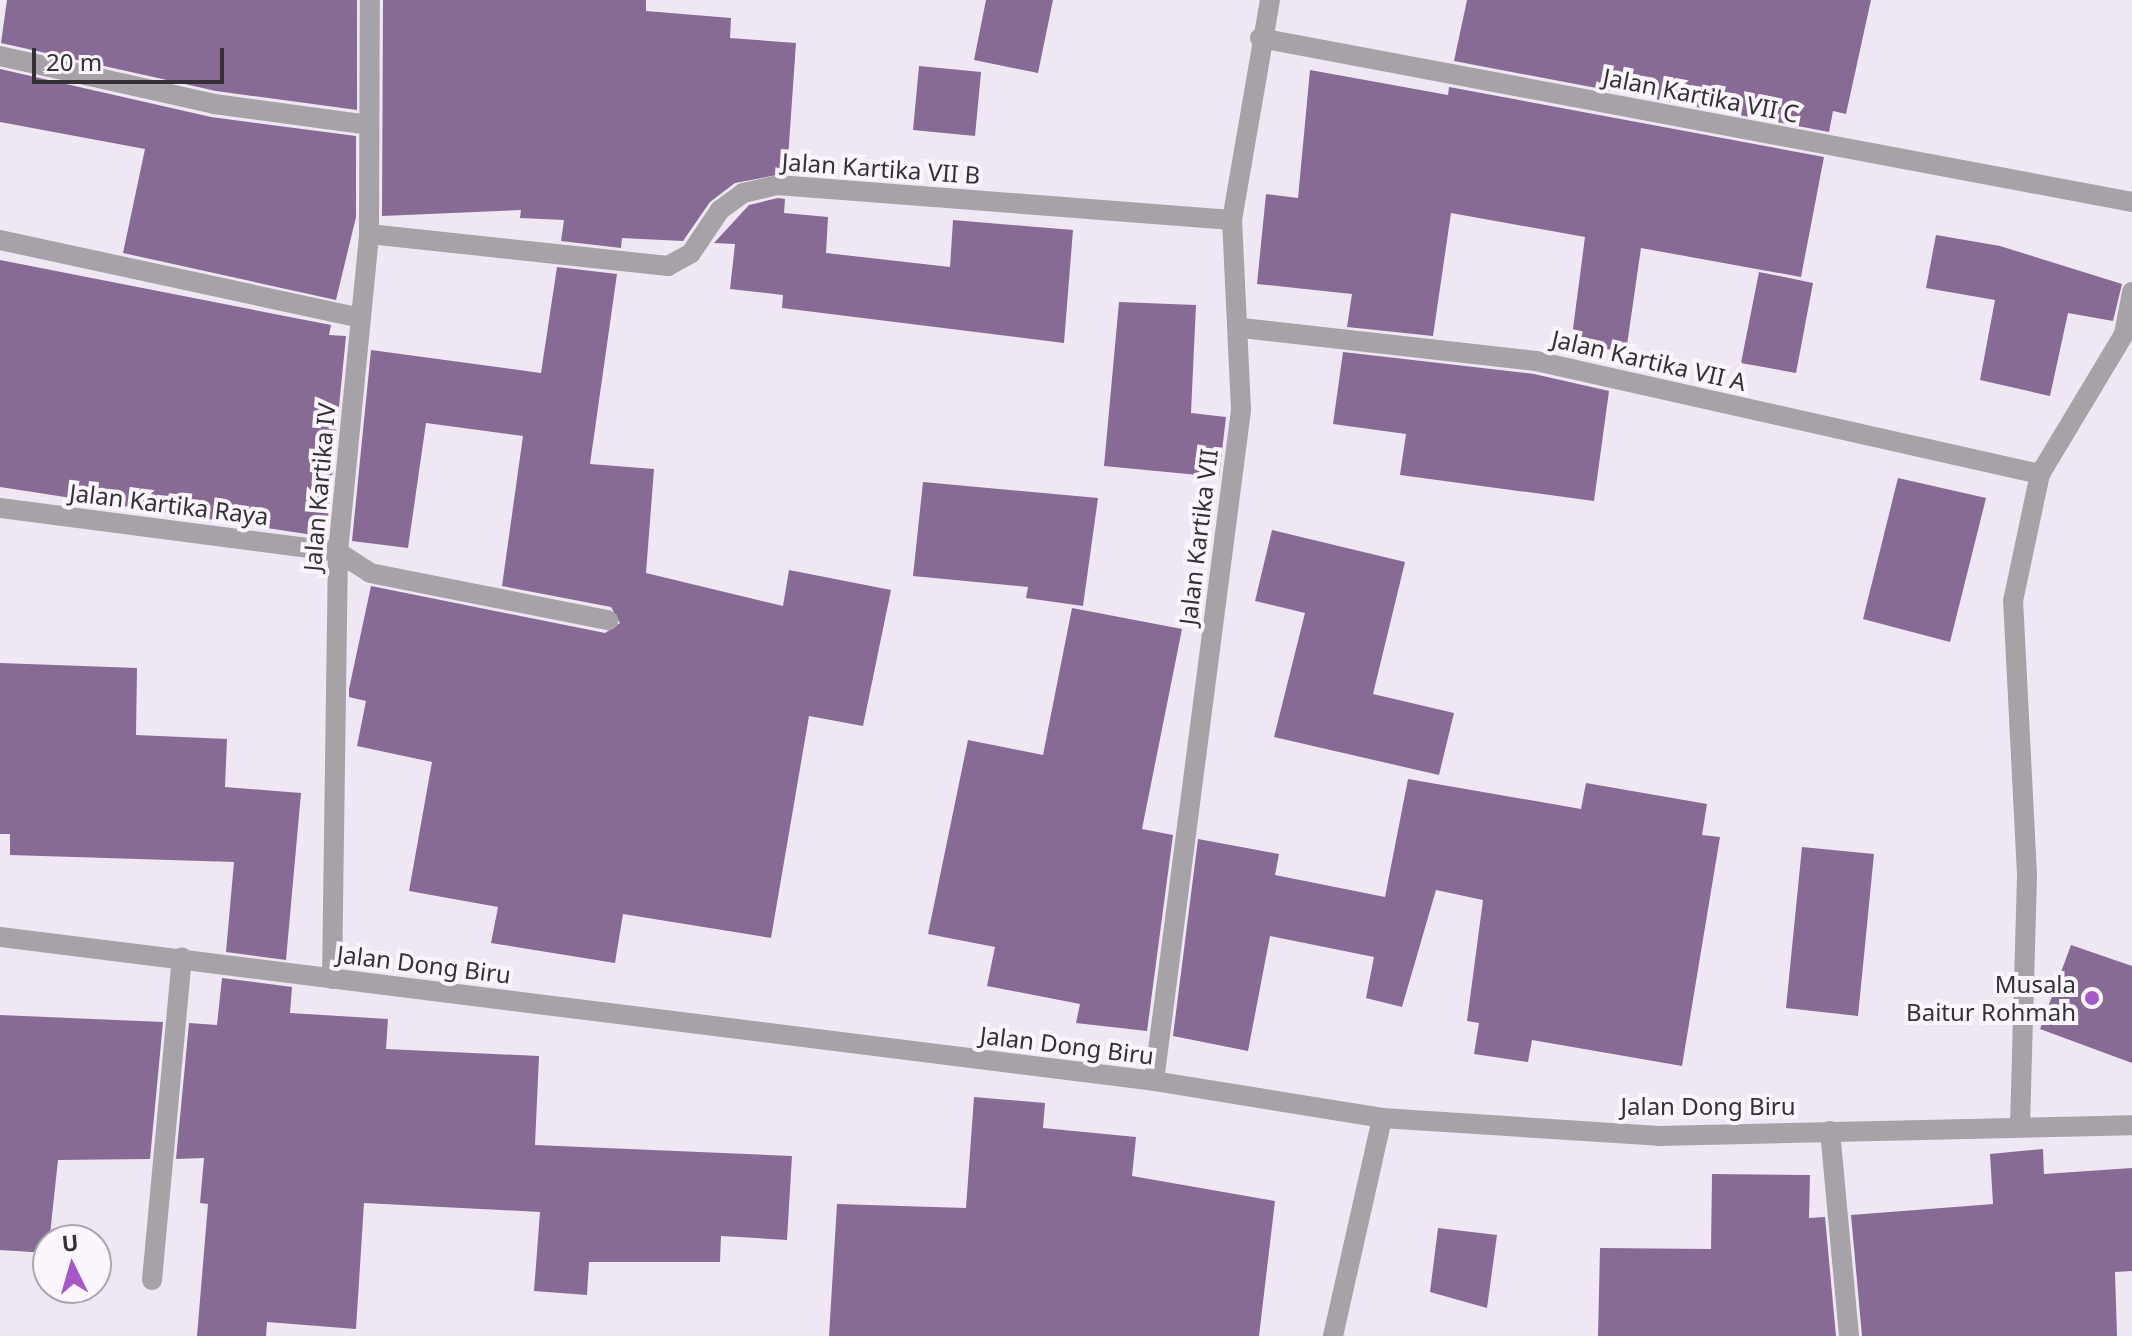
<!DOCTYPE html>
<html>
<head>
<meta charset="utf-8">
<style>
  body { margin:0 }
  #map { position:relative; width:2132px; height:1336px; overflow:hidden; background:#f0e7f5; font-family:"Noto Sans",sans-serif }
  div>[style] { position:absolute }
  .building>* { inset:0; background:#876b95 }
  .minor>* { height:20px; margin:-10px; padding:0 10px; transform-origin:10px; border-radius:10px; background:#a6a2a8 }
  .dots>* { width:22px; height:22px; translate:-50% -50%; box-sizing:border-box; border:4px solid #fbf6fe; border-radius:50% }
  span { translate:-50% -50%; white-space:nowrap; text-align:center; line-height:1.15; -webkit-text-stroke:8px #fbf6fe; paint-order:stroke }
  .street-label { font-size:24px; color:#343035 }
  .poi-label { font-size:24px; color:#343035 }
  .right { translate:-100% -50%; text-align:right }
  .north { position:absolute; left:32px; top:1224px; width:80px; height:80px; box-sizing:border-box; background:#fbf6fe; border:2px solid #aba7ae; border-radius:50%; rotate:355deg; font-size:22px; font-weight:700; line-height:32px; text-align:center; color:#343035 }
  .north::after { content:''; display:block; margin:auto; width:28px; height:36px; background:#a657c8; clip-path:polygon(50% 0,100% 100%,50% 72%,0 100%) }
  .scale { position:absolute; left:32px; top:48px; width:192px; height:36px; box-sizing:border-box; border:4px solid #343035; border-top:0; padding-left:10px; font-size:24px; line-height:28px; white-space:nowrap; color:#343035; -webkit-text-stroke:6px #fbf6fe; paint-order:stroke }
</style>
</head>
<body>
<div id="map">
  <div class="building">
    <i style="clip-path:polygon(7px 0,357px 0,357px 110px,216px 91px,1px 43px)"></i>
    <i style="clip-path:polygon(383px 0,646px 0,646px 11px,731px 18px,730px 38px,796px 43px,787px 173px,735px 183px,710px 202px,683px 241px,622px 238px,621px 248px,561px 241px,564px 220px,520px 218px,521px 210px,382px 216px)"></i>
    <i style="clip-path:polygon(986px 0,1053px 0,1038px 73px,974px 60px)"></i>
    <i style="clip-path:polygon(1467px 0,1871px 0,1846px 114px,1833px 111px,1829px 132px,1454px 61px)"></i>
    <i style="clip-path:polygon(919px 66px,981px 72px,975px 136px,913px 130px)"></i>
    <i style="clip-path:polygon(0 69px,211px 117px,356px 136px,356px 217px,336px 300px,123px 253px,145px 149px,0 122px)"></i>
    <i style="clip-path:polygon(1310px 70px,1448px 95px,1449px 87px,1824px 157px,1801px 277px,1641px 248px,1626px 352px,1571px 344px,1585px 237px,1451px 213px,1433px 336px,1347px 327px,1352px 294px,1257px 284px,1266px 194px,1298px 198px)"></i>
    <i style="clip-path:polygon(778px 198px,785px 199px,784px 213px,828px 217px,826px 253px,950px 267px,953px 220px,1073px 230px,1064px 343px,782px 308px,783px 295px,730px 289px,735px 244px,714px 243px,749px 205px)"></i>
    <i style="clip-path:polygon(1936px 235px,2000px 246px,2122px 284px,2113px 321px,2068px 313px,2050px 396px,1980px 380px,1995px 300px,1926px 288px)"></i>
    <i style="clip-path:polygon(0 260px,331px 325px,329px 335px,346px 336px,326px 537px,0 487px)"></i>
    <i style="clip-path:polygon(557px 267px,617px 274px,590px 464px,654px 469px,646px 573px,783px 606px,789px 570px,891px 590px,863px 726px,809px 716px,771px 938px,623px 914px,615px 963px,491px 943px,498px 907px,409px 891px,432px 762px,357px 746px,366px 701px,349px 697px,349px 689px,371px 586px,605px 633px,620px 623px,611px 607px,502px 586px,523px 436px,426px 423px,408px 548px,352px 541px,371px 350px,541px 373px)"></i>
    <i style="clip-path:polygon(1759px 272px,1813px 283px,1796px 373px,1741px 363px)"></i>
    <i style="clip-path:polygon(1119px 302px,1196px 305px,1191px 413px,1226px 417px,1219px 477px,1104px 466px)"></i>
    <i style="clip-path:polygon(1343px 352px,1534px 374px,1609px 391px,1594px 501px,1400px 475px,1406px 434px,1333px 424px)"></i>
    <i style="clip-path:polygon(1898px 478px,1986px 498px,1950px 642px,1863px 619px)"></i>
    <i style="clip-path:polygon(923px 482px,1098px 498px,1083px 606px,1026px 598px,1028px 587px,913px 576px)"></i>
    <i style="clip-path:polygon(1272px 530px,1405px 562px,1373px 694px,1454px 713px,1439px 775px,1274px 737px,1305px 613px,1255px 601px)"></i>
    <i style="clip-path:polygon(1072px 608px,1182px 629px,1142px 829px,1173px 835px,1147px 1031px,1076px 1023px,1080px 1004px,987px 986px,995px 947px,928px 934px,968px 740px,1043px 755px)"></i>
    <i style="clip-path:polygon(0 663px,137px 668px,136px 735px,227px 739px,225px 787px,301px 793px,286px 960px,226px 952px,234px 862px,10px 855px,10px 834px,0 834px)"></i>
    <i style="clip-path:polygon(1408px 779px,1581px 809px,1586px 783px,1707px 804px,1702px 835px,1720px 837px,1682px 1066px,1532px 1040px,1528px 1062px,1474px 1054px,1479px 1023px,1467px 1021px,1483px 900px,1436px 890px,1402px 1007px,1366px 998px,1374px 957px,1270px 936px,1248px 1051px,1173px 1036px,1198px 839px,1279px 854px,1275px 875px,1385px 897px)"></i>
    <i style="clip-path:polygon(1802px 847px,1874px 854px,1858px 1016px,1786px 1008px)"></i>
    <i style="clip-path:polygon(2071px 945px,2132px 966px,2132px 1063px,2040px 1029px)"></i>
    <i style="clip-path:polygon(222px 978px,292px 987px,290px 1013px,388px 1019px,386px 1049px,539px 1056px,535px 1145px,792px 1156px,787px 1240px,721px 1236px,720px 1262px,589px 1262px,587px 1295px,534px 1291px,540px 1212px,364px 1203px,356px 1329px,267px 1322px,266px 1336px,197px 1336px,208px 1204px,200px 1203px,204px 1158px,176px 1159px,189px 1023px,217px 1025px)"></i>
    <i style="clip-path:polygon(0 1015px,163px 1022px,150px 1159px,58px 1160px,48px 1253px,0 1250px)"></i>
    <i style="clip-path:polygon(974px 1097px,1045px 1103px,1043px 1128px,1136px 1137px,1132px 1176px,1275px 1201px,1259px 1336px,829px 1336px,837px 1204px,966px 1208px)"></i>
    <i style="clip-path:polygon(2043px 1149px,2044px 1174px,2132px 1168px,2132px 1271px,2115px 1272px,2117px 1336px,1862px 1336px,1851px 1215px,1993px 1204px,1990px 1154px)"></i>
    <i style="clip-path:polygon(1712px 1174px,1810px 1175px,1809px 1218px,1825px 1217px,1836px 1336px,1598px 1336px,1600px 1248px,1711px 1249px)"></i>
    <i style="clip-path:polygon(1438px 1228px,1497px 1235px,1487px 1308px,1430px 1292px)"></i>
  </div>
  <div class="minor">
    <i style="left:1260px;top:38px;width:887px;rotate:10.65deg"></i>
    <i style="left:0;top:56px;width:219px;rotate:12.6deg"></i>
    <i style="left:214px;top:104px;width:156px;rotate:7.7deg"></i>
    <i style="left:369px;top:234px;width:301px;rotate:6.1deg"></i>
    <i style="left:668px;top:266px;width:26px;rotate:-29deg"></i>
    <i style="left:691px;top:253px;width:52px;rotate:-56deg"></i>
    <i style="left:720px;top:210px;width:29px;rotate:-36deg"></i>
    <i style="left:743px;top:193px;width:35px;rotate:-13deg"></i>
    <i style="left:777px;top:185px;width:456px;rotate:4.4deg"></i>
    <i style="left:0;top:240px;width:368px;rotate:12.2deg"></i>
    <i style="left:1242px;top:328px;width:296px;rotate:6.4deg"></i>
    <i style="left:1536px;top:361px;width:517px;rotate:12.64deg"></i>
    <i style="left:0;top:508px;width:341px;rotate:7.4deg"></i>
    <i style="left:338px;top:552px;width:38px;rotate:33deg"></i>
    <i style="left:370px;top:573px;width:243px;rotate:11.2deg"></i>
    <i style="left:0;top:937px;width:1163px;rotate:7.11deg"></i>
    <i style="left:1154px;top:1081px;width:231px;rotate:9.2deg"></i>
    <i style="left:1382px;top:1118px;width:277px;rotate:3.7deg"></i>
    <i style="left:1658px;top:1136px;width:474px;rotate:-1.3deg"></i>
    <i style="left:332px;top:979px;width:427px;rotate:-89.2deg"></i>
    <i style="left:338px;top:552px;width:320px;rotate:-84.4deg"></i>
    <i style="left:369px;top:234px;width:234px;rotate:-89.8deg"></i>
    <i style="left:1154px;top:1081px;width:677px;rotate:-82.61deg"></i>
    <i style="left:1241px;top:410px;width:190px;rotate:-92.7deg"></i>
    <i style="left:1232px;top:220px;width:223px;rotate:-80.2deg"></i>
    <i style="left:2020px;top:1126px;width:251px;rotate:-88.4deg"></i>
    <i style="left:2027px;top:875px;width:274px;rotate:-92.9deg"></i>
    <i style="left:2013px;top:601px;width:130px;rotate:-78deg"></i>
    <i style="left:2040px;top:474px;width:163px;rotate:-59deg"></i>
    <i style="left:2124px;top:334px;width:43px;rotate:-79.2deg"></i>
    <i style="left:1830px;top:1131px;width:206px;rotate:84.7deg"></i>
    <i style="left:152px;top:1280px;width:324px;rotate:-84.7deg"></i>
    <i style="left:1333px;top:1336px;width:223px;rotate:-77.3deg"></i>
  </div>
  <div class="dots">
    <i style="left:2092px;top:998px;background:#a657c8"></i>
  </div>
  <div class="street-label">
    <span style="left:1701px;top:95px;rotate:11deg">Jalan Kartika VII C</span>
    <span style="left:881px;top:168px;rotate:4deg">Jalan Kartika VII B</span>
    <span style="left:1649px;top:360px;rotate:13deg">Jalan Kartika VII A</span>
    <span style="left:319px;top:487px;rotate:-85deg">Jalan Kartika IV</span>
    <span style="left:169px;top:504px;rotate:7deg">Jalan Kartika Raya</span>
    <span style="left:1198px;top:537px;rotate:-83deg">Jalan Kartika VII</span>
    <span style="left:424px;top:964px;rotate:7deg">Jalan Dong Biru</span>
    <span style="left:1067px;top:1045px;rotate:7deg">Jalan Dong Biru</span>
    <span style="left:1708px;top:1106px">Jalan Dong Biru</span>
  </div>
  <div class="poi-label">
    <span class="right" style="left:2076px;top:998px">Musala<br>Baitur Rohmah</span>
  </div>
  <div class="north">U</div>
  <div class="scale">20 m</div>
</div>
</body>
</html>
